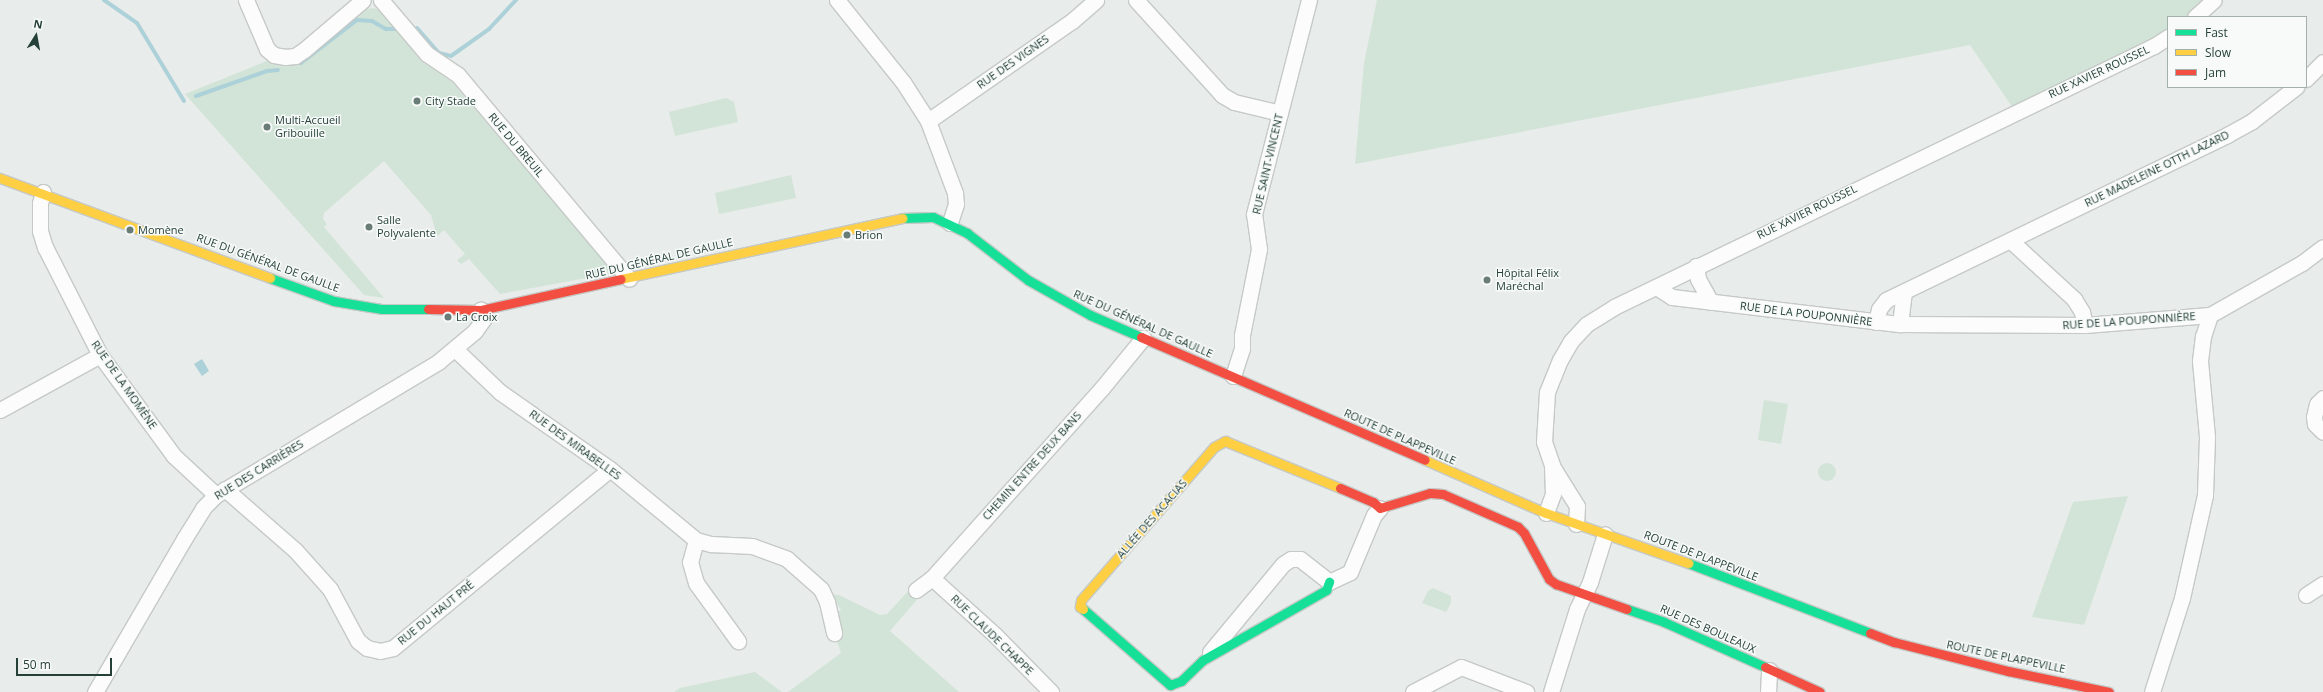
<!DOCTYPE html>
<html>
<head>
<meta charset="utf-8">
<style>
  body { margin:0 }
  #map { position:relative; width:2323px; height:692px; overflow:hidden; background:#e8ecea; font-family:"Open Sans",sans-serif }
  div>[style] { position:absolute }
  .green>* { inset:0; background:#d2e4d7 }
  .round { border-radius:50% }
  .water>* { inset:0; background:#acd1d8 }
  .stream>* { height:4px; margin:-2px; padding:0 2px; transform-origin:2px; border-radius:2px; background:#acd1d8 }
  .roads { filter:drop-shadow(1px 0 #c5c9c7) drop-shadow(-1px 0 #c5c9c7) drop-shadow(0 1px #c5c9c7) drop-shadow(0 -1px #c5c9c7) }
  .street>* { height:15px; margin:-7.5px; padding:0 7.5px; transform-origin:7.5px; border-radius:7.5px; background:#fcfcfc }
  .fast>* { height:9px; margin:-4.5px; padding:0 4.5px; transform-origin:4.5px; border-radius:4.5px; background:#16e098 }
  .slow>* { height:9px; margin:-4.5px; padding:0 4.5px; transform-origin:4.5px; border-radius:4.5px; background:#ffcf43 }
  .jam>* { height:9px; margin:-4.5px; padding:0 4.5px; transform-origin:4.5px; border-radius:4.5px; background:#f24e42 }
  .dots>* { width:11px; height:11px; translate:-50% -50%; box-sizing:border-box; border:2px solid #f7faf9; border-radius:50% }
  span { translate:-50% -50%; white-space:nowrap; text-align:center; line-height:1.15; -webkit-text-stroke:3px #f7faf9; paint-order:stroke }
  .street-label { font-size:11px; color:#254039 }
  .poi-label { font-size:11px; color:#254039 }
  .left { translate:0 -50%; text-align:left }
  .legend { position:absolute; left:2167px; top:16px; width:140px; height:72px; box-sizing:border-box; background:#f7faf9; border:1px solid #a3b0ac; margin:0; padding:5px 7px; list-style:none; font-size:12px; color:#254039 }
  .legend li { display:flex; align-items:center; gap:8px; height:20px }
  .legend b { width:20px; border:1px solid #a3b0ac }
  .north { position:absolute; left:16px; top:16px; width:40px; height:40px; -webkit-text-stroke:3px #f7faf9; paint-order:stroke; rotate:11deg; font-size:11px; font-weight:700; line-height:16px; text-align:center; color:#254039 }
  .north::after { content:''; display:block; margin:auto; width:14px; height:18px; background:#254039; clip-path:polygon(50% 0,100% 100%,50% 72%,0 100%) }
  .scale { position:absolute; left:16px; top:658px; width:96px; height:18px; box-sizing:border-box; border:2px solid #254039; border-top:0; padding-left:5px; font-size:12px; line-height:14px; white-space:nowrap; color:#254039; -webkit-text-stroke:3px #f7faf9; paint-order:stroke }
</style>
</head>
<body>
<div id="map">
  <div class="green">
    <i style="clip-path:polygon(1377px 0,2213px 0,2194px 17px,2168px 17px,2168px 37px,2015px 111px,1970px 45px,1355px 164px,1364px 63px)"></i>
    <i style="clip-path:polygon(374px 8px,382px 12px,421px 61px,452px 82px,614px 273px,500px 294px,469px 259px,461px 264px,457px 260px,465px 254px,444px 230px,437px 236px,431px 215px,384px 161px,324px 213px,323px 219px,327px 224px,324px 227px,384px 298px,364px 295px,185px 94px,267px 61px,284px 65px,362px 10px)"></i>
    <i style="clip-path:polygon(726px 98px,734px 102px,738px 122px,675px 136px,669px 112px)"></i>
    <i style="clip-path:polygon(791px 175px,796px 198px,719px 214px,715px 193px)"></i>
    <i style="clip-path:polygon(1764px 400px,1788px 404px,1781px 444px,1758px 440px)"></i>
    <i class="round" style="left:1818px;top:463px;width:18px;height:18px"></i>
    <i style="clip-path:polygon(2128px 496px,2084px 625px,2032px 617px,2073px 502px)"></i>
    <i style="clip-path:polygon(912px 587px,921px 595px,890px 631px,959px 692px,788px 692px,841px 653px,834px 633px,837px 613px,841px 610px,831px 595px,839px 595px,880px 615px,887px 614px)"></i>
    <i style="clip-path:polygon(1433px 588px,1451px 596px,1451px 603px,1446px 612px,1422px 603px,1428px 591px)"></i>
    <i style="clip-path:polygon(755px 672px,782px 692px,674px 692px,680px 688px)"></i>
  </div>
  <div class="water">
    <i style="clip-path:polygon(202px 359px,209px 371px,202px 376px,194px 364px)"></i>
  </div>
  <div class="stream">
    <i style="left:104px;top:0;width:40px;rotate:34.9deg"></i>
    <i style="left:137px;top:23px;width:91px;rotate:58.9deg"></i>
    <i style="left:417px;top:28px;width:33px;rotate:49deg"></i>
    <i style="left:439px;top:53px;width:12px;rotate:14deg"></i>
    <i style="left:451px;top:56px;width:47px;rotate:-35.4deg"></i>
    <i style="left:489px;top:29px;width:40px;rotate:-47deg"></i>
    <i style="left:301px;top:63px;width:71px;rotate:-37.5deg"></i>
    <i style="left:357px;top:20px;width:15px;rotate:4deg"></i>
    <i style="left:372px;top:21px;width:16px;rotate:30deg"></i>
    <i style="left:386px;top:29px;width:11px"></i>
    <i style="left:196px;top:96px;width:75px;rotate:-19.4deg"></i>
    <i style="left:267px;top:71px;width:11px;rotate:-5deg"></i>
  </div>
  <div class="roads">
    <div class="street">
      <i style="left:246px;top:0;width:53px;rotate:66.8deg"></i>
      <i style="left:267px;top:49px;width:9px;rotate:41deg"></i>
      <i style="left:274px;top:55px;width:11px;rotate:10deg"></i>
      <i style="left:285px;top:57px;width:10px;rotate:-6deg"></i>
      <i style="left:295px;top:56px;width:11px;rotate:-34deg"></i>
      <i style="left:304px;top:50px;width:77px;rotate:-40.3deg"></i>
      <i style="left:381px;top:0;width:71px;rotate:49.6deg"></i>
      <i style="left:427px;top:54px;width:37px;rotate:34deg"></i>
      <i style="left:458px;top:75px;width:266px;rotate:50deg"></i>
      <i style="left:837px;top:0;width:105px;rotate:51.2deg"></i>
      <i style="left:903px;top:82px;width:46px;rotate:57.3deg"></i>
      <i style="left:928px;top:121px;width:77px;rotate:69.4deg"></i>
      <i style="left:955px;top:193px;width:11px;rotate:85deg"></i>
      <i style="left:956px;top:204px;width:20px;rotate:108deg"></i>
      <i style="left:1136px;top:0;width:128px;rotate:47.8deg"></i>
      <i style="left:1222px;top:95px;width:14px;rotate:30deg"></i>
      <i style="left:1234px;top:102px;width:47px;rotate:13.4deg"></i>
      <i style="left:2195px;top:17px;width:25px;rotate:-42deg"></i>
      <i style="left:2306px;top:79px;width:24px;rotate:-45deg"></i>
      <i style="left:928px;top:121px;width:175px;rotate:-34.8deg"></i>
      <i style="left:1072px;top:21px;width:32px;rotate:-41deg"></i>
      <i style="left:43px;top:192px;width:11px;rotate:105deg"></i>
      <i style="left:40px;top:203px;width:28px;rotate:90deg"></i>
      <i style="left:40px;top:231px;width:17px;rotate:73deg"></i>
      <i style="left:45px;top:247px;width:121px;rotate:63deg"></i>
      <i style="left:100px;top:355px;width:125px;rotate:53.8deg"></i>
      <i style="left:174px;top:456px;width:57px;rotate:42.9deg"></i>
      <i style="left:2011px;top:241px;width:86px;rotate:42.6deg"></i>
      <i style="left:2074px;top:299px;width:15px;rotate:58deg"></i>
      <i style="left:2082px;top:312px;width:13px;rotate:77deg"></i>
      <i style="left:1696px;top:266px;width:13px;rotate:81deg"></i>
      <i style="left:1698px;top:279px;width:26px;rotate:61deg"></i>
      <i style="left:1656px;top:287px;width:19px;rotate:32deg"></i>
      <i style="left:1672px;top:297px;width:230px;rotate:6.8deg"></i>
      <i style="left:1900px;top:324px;width:185px;rotate:0.3deg"></i>
      <i style="left:2085px;top:325px;width:125px;rotate:-4.6deg"></i>
      <i style="left:2210px;top:315px;width:22px;rotate:108deg"></i>
      <i style="left:2203px;top:336px;width:25px;rotate:97deg"></i>
      <i style="left:2200px;top:361px;width:76px;rotate:84.7deg"></i>
      <i style="left:2207px;top:437px;width:58px;rotate:92deg"></i>
      <i style="left:2205px;top:495px;width:106px;rotate:102.6deg"></i>
      <i style="left:2182px;top:598px;width:99px;rotate:107.7deg"></i>
      <i style="left:2210px;top:315px;width:106px;rotate:-29.5deg"></i>
      <i style="left:2302px;top:263px;width:26px;rotate:-37deg"></i>
      <i style="left:1876px;top:322px;width:13px;rotate:-77deg"></i>
      <i style="left:1879px;top:309px;width:11px;rotate:-52deg"></i>
      <i style="left:1886px;top:300px;width:379px;rotate:-25.8deg"></i>
      <i style="left:2227px;top:135px;width:29px;rotate:-29deg"></i>
      <i style="left:2252px;top:121px;width:56px;rotate:-37.7deg"></i>
      <i style="left:1900px;top:324px;width:31px;rotate:-83deg"></i>
      <i style="left:455px;top:349px;width:62px;rotate:43.7deg"></i>
      <i style="left:500px;top:392px;width:134px;rotate:35deg"></i>
      <i style="left:610px;top:469px;width:112px;rotate:39.5deg"></i>
      <i style="left:696px;top:540px;width:16px;rotate:15deg"></i>
      <i style="left:711px;top:544px;width:41px;rotate:2.8deg"></i>
      <i style="left:752px;top:546px;width:37px;rotate:20deg"></i>
      <i style="left:787px;top:559px;width:45px;rotate:41.4deg"></i>
      <i style="left:821px;top:589px;width:14px;rotate:65deg"></i>
      <i style="left:827px;top:602px;width:32px;rotate:77deg"></i>
      <i style="left:1233px;top:376px;width:28px;rotate:-72deg"></i>
      <i style="left:1242px;top:349px;width:14px;rotate:-90deg"></i>
      <i style="left:1242px;top:335px;width:88px;rotate:-78.8deg"></i>
      <i style="left:1259px;top:249px;width:35px;rotate:-98deg"></i>
      <i style="left:1254px;top:214px;width:221px;rotate:-75.6deg"></i>
      <i style="left:2323px;top:398px;width:8px;rotate:135deg"></i>
      <i style="left:2317px;top:404px;width:13px;rotate:103deg"></i>
      <i style="left:2314px;top:417px;width:7px;rotate:82deg"></i>
      <i style="left:2315px;top:424px;width:11px;rotate:45deg"></i>
      <i style="left:0;top:410px;width:114px;rotate:-28.8deg"></i>
      <i style="left:1552px;top:466px;width:47px;rotate:58deg"></i>
      <i style="left:1577px;top:506px;width:18px;rotate:93deg"></i>
      <i style="left:225px;top:489px;width:93px;rotate:41.1deg"></i>
      <i style="left:295px;top:550px;width:52px;rotate:48.1deg"></i>
      <i style="left:330px;top:589px;width:59px;rotate:61.7deg"></i>
      <i style="left:358px;top:641px;width:11px;rotate:38deg"></i>
      <i style="left:367px;top:648px;width:13px;rotate:13deg"></i>
      <i style="left:380px;top:651px;width:13px;rotate:-13deg"></i>
      <i style="left:393px;top:648px;width:281px;rotate:-39.5deg"></i>
      <i style="left:1546px;top:513px;width:20px;rotate:-70deg"></i>
      <i style="left:1553px;top:494px;width:29px;rotate:-92deg"></i>
      <i style="left:1552px;top:465px;width:24px;rotate:-109deg"></i>
      <i style="left:1544px;top:442px;width:50px;rotate:-86.6deg"></i>
      <i style="left:1547px;top:392px;width:35px;rotate:-68deg"></i>
      <i style="left:1560px;top:360px;width:22px;rotate:-60deg"></i>
      <i style="left:1571px;top:341px;width:23px;rotate:-47deg"></i>
      <i style="left:1587px;top:324px;width:32px;rotate:-32deg"></i>
      <i style="left:1614px;top:307px;width:600px;rotate:-25.8deg"></i>
      <i style="left:2154px;top:46px;width:17px;rotate:-33deg"></i>
      <i style="left:696px;top:540px;width:23px;rotate:105deg"></i>
      <i style="left:690px;top:562px;width:22px;rotate:74deg"></i>
      <i style="left:696px;top:583px;width:72px;rotate:54.1deg"></i>
      <i style="left:932px;top:578px;width:85px;rotate:42.1deg"></i>
      <i style="left:995px;top:635px;width:80px;rotate:45.5deg"></i>
      <i style="left:916px;top:590px;width:20px;rotate:-37deg"></i>
      <i style="left:932px;top:578px;width:255px;rotate:-48.2deg"></i>
      <i style="left:1102px;top:388px;width:65px;rotate:-50.6deg"></i>
      <i style="left:2306px;top:595px;width:20px;rotate:-33deg"></i>
      <i style="left:1210px;top:652px;width:114px;rotate:-50.3deg"></i>
      <i style="left:1283px;top:564px;width:9px;rotate:-32deg"></i>
      <i style="left:1291px;top:559px;width:9px"></i>
      <i style="left:1300px;top:559px;width:37px;rotate:38deg"></i>
      <i style="left:1329px;top:582px;width:23px;rotate:-25deg"></i>
      <i style="left:1350px;top:572px;width:62px;rotate:-67.2deg"></i>
      <i style="left:1374px;top:515px;width:9px;rotate:-49deg"></i>
      <i style="left:95px;top:692px;width:177px;rotate:-59.8deg"></i>
      <i style="left:184px;top:539px;width:36px;rotate:-58deg"></i>
      <i style="left:203px;top:508px;width:18px;rotate:-45deg"></i>
      <i style="left:216px;top:495px;width:259px;rotate:-30.9deg"></i>
      <i style="left:438px;top:362px;width:48px;rotate:-40deg"></i>
      <i style="left:475px;top:331px;width:16px;rotate:-55deg"></i>
      <i style="left:484px;top:318px;width:9px;rotate:-111deg"></i>
      <i style="left:1413px;top:692px;width:54px;rotate:-27.5deg"></i>
      <i style="left:1461px;top:667px;width:70px;rotate:21deg"></i>
      <i style="left:1551px;top:692px;width:87px;rotate:-72.6deg"></i>
      <i style="left:1577px;top:609px;width:30px;rotate:-64deg"></i>
      <i style="left:1590px;top:582px;width:50px;rotate:-72.6deg"></i>
      <i style="left:1768px;top:692px;width:22px;rotate:-87deg"></i>
    </div>
    <div class="fast">
      <i style="left:902px;top:218px;width:31px;rotate:-2deg"></i>
      <i style="left:933px;top:217px;width:38px;rotate:25deg"></i>
      <i style="left:967px;top:233px;width:77px;rotate:37.6deg"></i>
      <i style="left:1028px;top:280px;width:71px;rotate:29.4deg"></i>
      <i style="left:1090px;top:315px;width:56px;rotate:23.3deg"></i>
      <i style="left:270px;top:278px;width:68px;rotate:19.8deg"></i>
      <i style="left:334px;top:301px;width:49px;rotate:9.5deg"></i>
      <i style="left:382px;top:309px;width:46px"></i>
      <i style="left:1688px;top:563px;width:195px;rotate:21deg"></i>
      <i style="left:1083px;top:609px;width:116px;rotate:41.1deg"></i>
      <i style="left:1170px;top:685px;width:12px;rotate:-20deg"></i>
      <i style="left:1181px;top:681px;width:30px;rotate:-44deg"></i>
      <i style="left:1203px;top:660px;width:142px;rotate:-29.6deg"></i>
      <i style="left:1326px;top:590px;width:9px;rotate:-69deg"></i>
      <i style="left:1627px;top:609px;width:39px;rotate:19deg"></i>
      <i style="left:1664px;top:622px;width:111px;rotate:24deg"></i>
    </div>
    <div class="slow">
      <i style="left:0;top:178px;width:288px;rotate:20.3deg"></i>
      <i style="left:621px;top:279px;width:288px;rotate:-12.2deg"></i>
      <i style="left:1425px;top:460px;width:132px;rotate:23.7deg"></i>
      <i style="left:1546px;top:513px;width:151px;rotate:19.4deg"></i>
      <i style="left:1083px;top:609px;width:4px;rotate:-146deg"></i>
      <i style="left:1080px;top:607px;width:7px;rotate:-82deg"></i>
      <i style="left:1081px;top:600px;width:203px;rotate:-49deg"></i>
      <i style="left:1214px;top:447px;width:13px;rotate:-29deg"></i>
      <i style="left:1225px;top:441px;width:124px;rotate:22.2deg"></i>
    </div>
    <div class="jam">
      <i style="left:428px;top:309px;width:53px;rotate:1.1deg"></i>
      <i style="left:481px;top:310px;width:143px;rotate:-12.5deg"></i>
      <i style="left:1141px;top:337px;width:309px;rotate:23.4deg"></i>
      <i style="left:1340px;top:488px;width:36px;rotate:23deg"></i>
      <i style="left:1373px;top:502px;width:9px;rotate:41deg"></i>
      <i style="left:1380px;top:508px;width:52px;rotate:-16.7deg"></i>
      <i style="left:1430px;top:493px;width:13px;rotate:4deg"></i>
      <i style="left:1443px;top:494px;width:82px;rotate:23.7deg"></i>
      <i style="left:1518px;top:527px;width:8px;rotate:45deg"></i>
      <i style="left:1524px;top:533px;width:52px;rotate:61.5deg"></i>
      <i style="left:1549px;top:579px;width:9px;rotate:36deg"></i>
      <i style="left:1556px;top:584px;width:75px;rotate:19.4deg"></i>
      <i style="left:1870px;top:633px;width:26px;rotate:21deg"></i>
      <i style="left:1894px;top:642px;width:118px;rotate:14.3deg"></i>
      <i style="left:2008px;top:671px;width:103px;rotate:11.7deg"></i>
      <i style="left:1765px;top:667px;width:60px;rotate:24.4deg"></i>
    </div>
  </div>
  <div class="dots">
    <i style="left:417px;top:101px;background:#697c77"></i>
    <i style="left:267px;top:127px;background:#697c77"></i>
    <i style="left:369px;top:227px;background:#697c77"></i>
    <i style="left:130px;top:230px;background:#697c77"></i>
    <i style="left:847px;top:235px;background:#697c77"></i>
    <i style="left:1487px;top:280px;background:#697c77"></i>
    <i style="left:448px;top:317px;background:#697c77"></i>
  </div>
  <div class="street-label">
    <span style="left:1013px;top:62px;rotate:-35deg">RUE DES VIGNES</span>
    <span style="left:2099px;top:72px;rotate:-25deg">RUE XAVIER ROUSSEL</span>
    <span style="left:516px;top:145px;rotate:50deg">RUE DU BREUIL</span>
    <span style="left:1268px;top:164px;rotate:-77deg">RUE SAINT-VINCENT</span>
    <span style="left:2157px;top:169px;rotate:-26deg">RUE MADELEINE OTTH LAZARD</span>
    <span style="left:1807px;top:212px;rotate:-26deg">RUE XAVIER ROUSSEL</span>
    <span style="left:659px;top:259px;rotate:-13deg">RUE DU GÉNÉRAL DE GAULLE</span>
    <span style="left:268px;top:263px;rotate:20deg">RUE DU GÉNÉRAL DE GAULLE</span>
    <span style="left:1806px;top:314px;rotate:7deg">RUE DE LA POUPONNIÈRE</span>
    <span style="left:2129px;top:321px;rotate:-4deg">RUE DE LA POUPONNIÈRE</span>
    <span style="left:1143px;top:324px;rotate:24deg">RUE DU GÉNÉRAL DE GAULLE</span>
    <span style="left:124px;top:385px;rotate:55deg">RUE DE LA MOMÈNE</span>
    <span style="left:1400px;top:437px;rotate:24deg">ROUTE DE PLAPPEVILLE</span>
    <span style="left:575px;top:445px;rotate:36deg">RUE DES MIRABELLES</span>
    <span style="left:1032px;top:466px;rotate:-48deg">CHEMIN ENTRE DEUX BANS</span>
    <span style="left:259px;top:470px;rotate:-32deg">RUE DES CARRIÈRES</span>
    <span style="left:1152px;top:519px;rotate:-49deg">ALLÉE DES ACACIAS</span>
    <span style="left:1701px;top:556px;rotate:21deg">ROUTE DE PLAPPEVILLE</span>
    <span style="left:436px;top:613px;rotate:-39deg">RUE DU HAUT PRÉ</span>
    <span style="left:1708px;top:629px;rotate:24deg">RUE DES BOULEAUX</span>
    <span style="left:992px;top:635px;rotate:44deg">RUE CLAUDE CHAPPE</span>
    <span style="left:2006px;top:657px;rotate:12deg">ROUTE DE PLAPPEVILLE</span>
  </div>
  <div class="poi-label">
    <span class="left" style="left:425px;top:101px">City Stade</span>
    <span class="left" style="left:275px;top:127px">Multi-Accueil<br>Gribouille</span>
    <span class="left" style="left:377px;top:227px">Salle<br>Polyvalente</span>
    <span class="left" style="left:138px;top:230px">Momène</span>
    <span class="left" style="left:855px;top:235px">Brion</span>
    <span class="left" style="left:1496px;top:280px">Hôpital Félix<br>Maréchal</span>
    <span class="left" style="left:456px;top:317px">La Croix</span>
  </div>
  <ul class="legend">
  <li><b style="height:5px;background:#16e098"></b>Fast</li>
  <li><b style="height:5px;background:#ffcf43"></b>Slow</li>
  <li><b style="height:5px;background:#f24e42"></b>Jam</li>
  </ul>
  <div class="north">N</div>
  <div class="scale">50 m</div>
</div>
</body>
</html>
